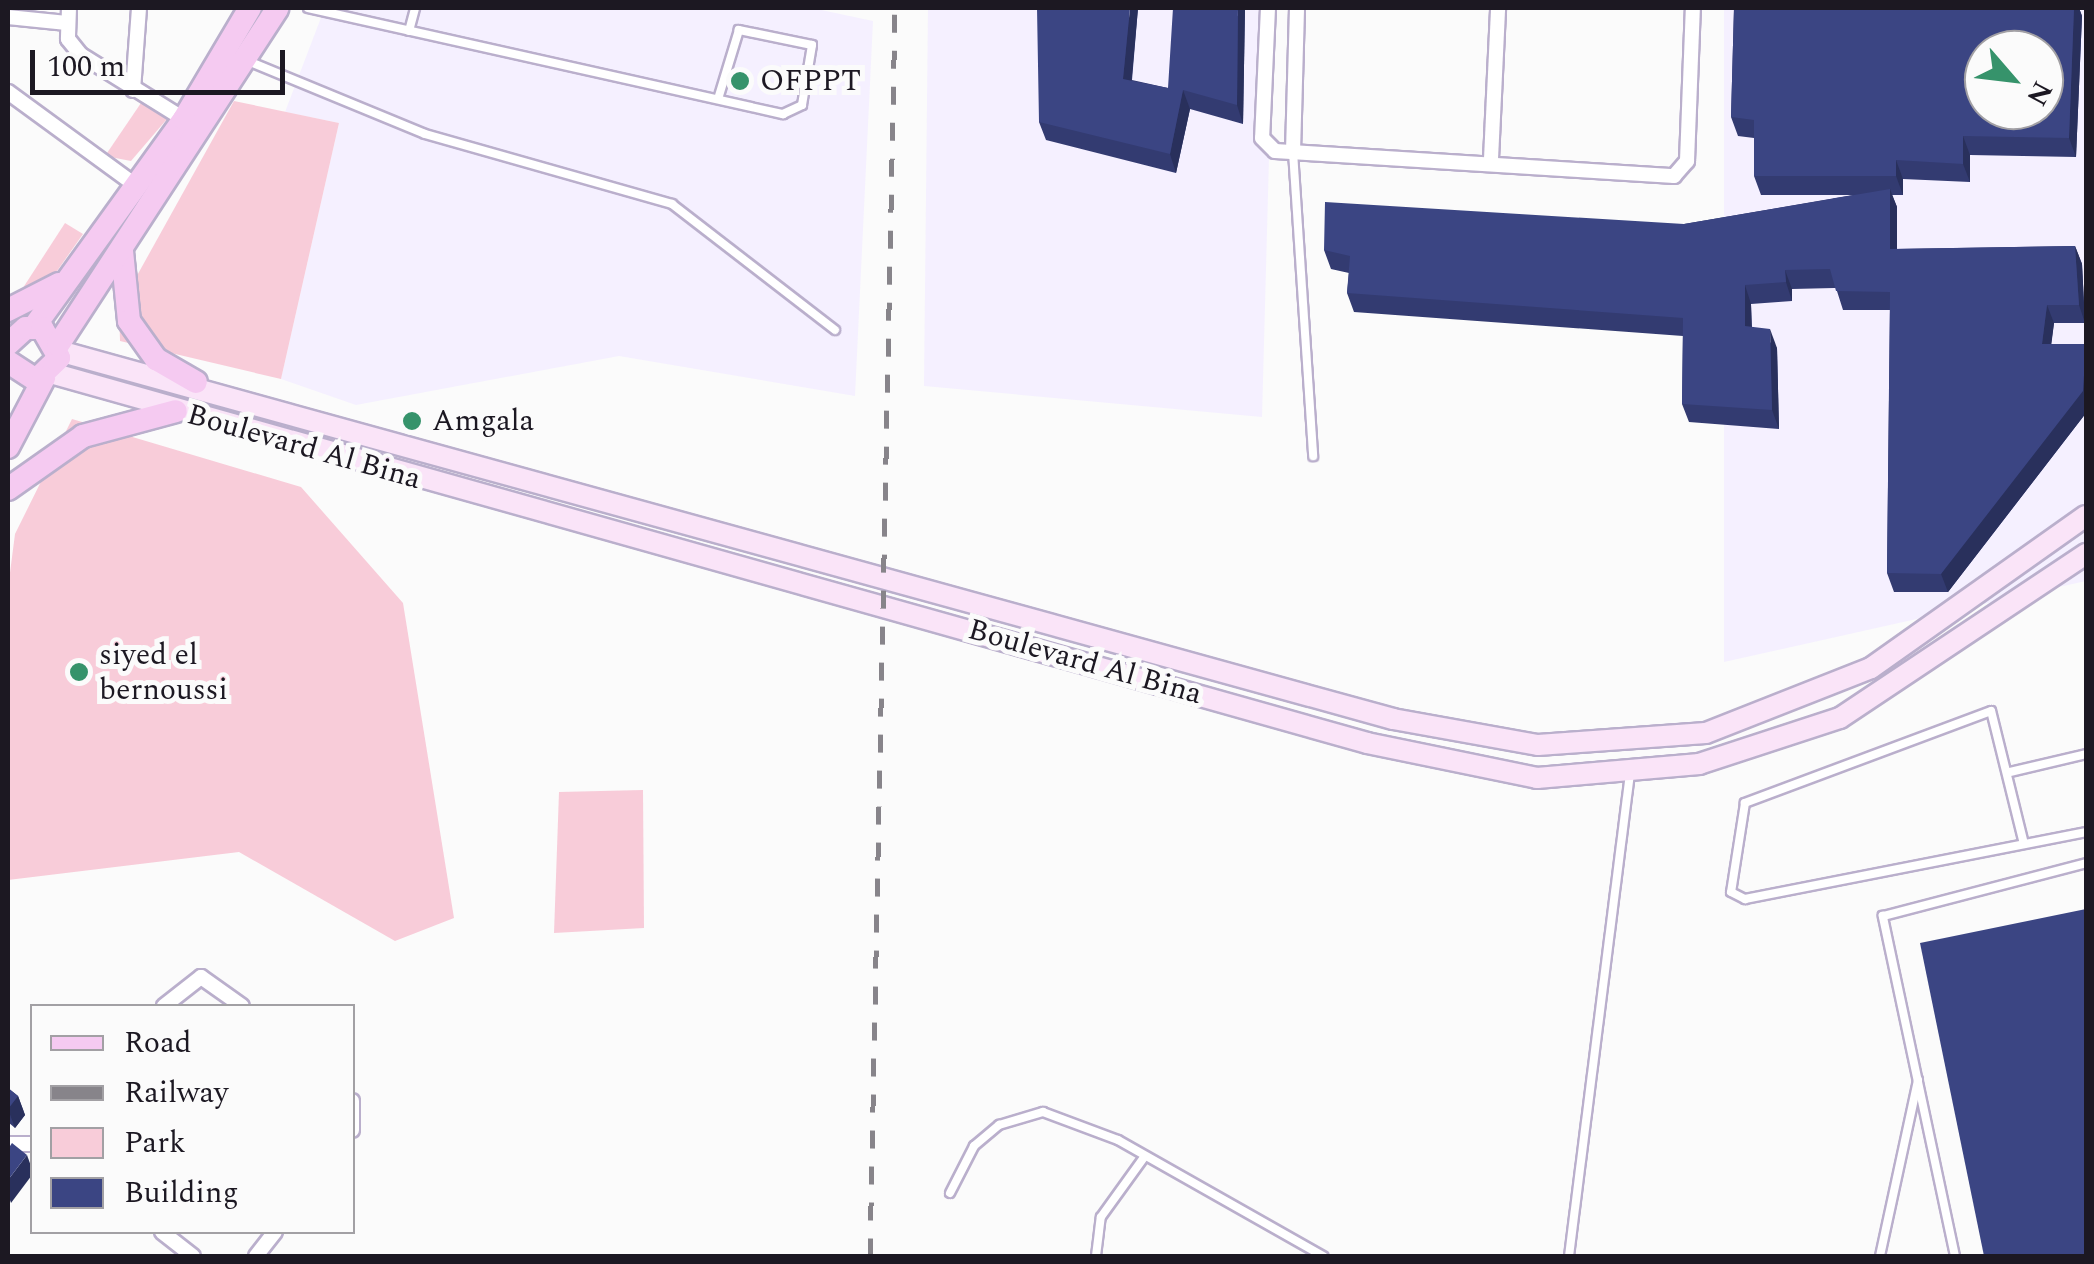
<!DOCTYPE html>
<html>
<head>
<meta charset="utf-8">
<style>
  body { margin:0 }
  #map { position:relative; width:2094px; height:1264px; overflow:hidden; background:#fbfbfb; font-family:Spectral,serif }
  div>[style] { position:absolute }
  .built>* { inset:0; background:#f5f0ff }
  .green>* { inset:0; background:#f8ccd9 }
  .roads { filter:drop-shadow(2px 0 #baafcc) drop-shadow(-2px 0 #baafcc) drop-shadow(0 2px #baafcc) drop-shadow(0 -2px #baafcc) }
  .lane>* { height:8px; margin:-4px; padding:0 4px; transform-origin:4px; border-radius:4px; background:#fff }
  .street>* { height:14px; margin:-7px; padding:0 7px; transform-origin:7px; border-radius:7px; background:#fff }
  .secondary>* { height:20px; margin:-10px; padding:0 10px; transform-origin:10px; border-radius:10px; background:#fae4f8 }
  .primary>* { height:22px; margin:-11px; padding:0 11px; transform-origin:11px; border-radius:11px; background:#f5caf1 }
  .rail>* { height:5px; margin-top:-2.5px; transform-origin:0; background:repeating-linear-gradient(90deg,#87848a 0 18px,transparent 0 36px) }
  .wall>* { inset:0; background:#333b71 }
  .shaded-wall>* { inset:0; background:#29305c }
  .building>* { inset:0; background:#3b4583 }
  .dots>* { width:28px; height:28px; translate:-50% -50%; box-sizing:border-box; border:5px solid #fbfbfb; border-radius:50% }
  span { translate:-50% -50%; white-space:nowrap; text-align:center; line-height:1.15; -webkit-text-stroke:10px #fbfbfb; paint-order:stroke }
  .poi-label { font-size:30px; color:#1c1822 }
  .left { translate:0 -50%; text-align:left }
  .street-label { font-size:30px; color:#1c1822 }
  .frame { position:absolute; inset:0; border:10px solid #1c1822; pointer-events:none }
  .legend { position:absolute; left:30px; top:1004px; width:325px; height:230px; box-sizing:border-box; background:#fbfbfb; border:2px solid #a2a0a4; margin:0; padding:12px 18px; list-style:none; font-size:30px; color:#1c1822 }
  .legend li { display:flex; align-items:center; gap:20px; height:50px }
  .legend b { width:50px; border:2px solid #a2a0a4 }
  .north { position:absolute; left:1964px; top:30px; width:100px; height:100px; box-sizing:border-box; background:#fbfbfb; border:2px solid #a2a0a4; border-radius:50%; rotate:118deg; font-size:28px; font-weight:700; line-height:40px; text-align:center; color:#1c1822 }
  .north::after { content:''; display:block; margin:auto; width:35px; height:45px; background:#36936b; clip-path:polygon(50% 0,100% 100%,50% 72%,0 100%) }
  .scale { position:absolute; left:30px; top:50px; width:255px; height:45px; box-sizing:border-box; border:5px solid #1c1822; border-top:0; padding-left:12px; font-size:30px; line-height:35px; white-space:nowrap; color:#1c1822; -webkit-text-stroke:8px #fbfbfb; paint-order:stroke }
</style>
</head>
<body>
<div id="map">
  <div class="built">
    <i style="clip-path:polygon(315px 8px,812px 8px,873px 21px,855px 396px,619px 356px,356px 405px,281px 379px,339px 123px,285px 112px,322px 15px)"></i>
    <i style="clip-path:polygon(928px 8px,1273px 8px,1262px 417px,924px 386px)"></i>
    <i style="clip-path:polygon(evenodd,1724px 8px,2086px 8px,2086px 581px,1724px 662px,1724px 8px,1984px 50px,2044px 50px,2044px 110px,1984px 110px,1984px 50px)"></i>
  </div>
  <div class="green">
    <i style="clip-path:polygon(234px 101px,339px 123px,281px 379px,120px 341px,119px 308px)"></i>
    <i style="clip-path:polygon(141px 103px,167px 119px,131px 161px,105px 156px)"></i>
    <i style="clip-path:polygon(65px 223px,83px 234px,24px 318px,8px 311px)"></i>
    <i style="clip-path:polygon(72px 419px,301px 487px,403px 603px,454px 918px,395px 941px,239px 852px,8px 880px,8px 588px,15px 534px)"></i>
    <i style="clip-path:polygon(643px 790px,644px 928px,554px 933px,559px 792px)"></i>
  </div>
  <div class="roads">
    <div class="lane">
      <i style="left:308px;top:8px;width:487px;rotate:12.6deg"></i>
      <i style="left:783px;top:114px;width:21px;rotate:-25deg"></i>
      <i style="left:802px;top:105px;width:61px;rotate:-80.5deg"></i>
      <i style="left:812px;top:45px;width:75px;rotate:-168.4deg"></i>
      <i style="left:739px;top:30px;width:72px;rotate:106.9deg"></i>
      <i style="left:409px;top:31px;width:24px;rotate:-75deg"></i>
      <i style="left:248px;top:61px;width:191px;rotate:22.4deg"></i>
      <i style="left:425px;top:134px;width:257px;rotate:15.8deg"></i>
      <i style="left:672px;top:204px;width:206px;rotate:37.7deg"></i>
      <i style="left:1293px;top:152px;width:305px;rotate:86.2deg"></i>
      <i style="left:2010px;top:772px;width:78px;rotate:-13.3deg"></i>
      <i style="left:2024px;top:844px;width:137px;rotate:-103.9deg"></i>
      <i style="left:1991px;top:711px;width:263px;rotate:159.5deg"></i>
      <i style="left:1745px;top:803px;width:90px;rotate:98.9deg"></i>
      <i style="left:1731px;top:892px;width:16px;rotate:27deg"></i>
      <i style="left:1745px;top:899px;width:348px;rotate:-11.1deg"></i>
      <i style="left:950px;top:1193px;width:53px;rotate:-62.9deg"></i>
      <i style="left:974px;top:1146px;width:33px;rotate:-40deg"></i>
      <i style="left:999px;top:1125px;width:46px;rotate:-16.5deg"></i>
      <i style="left:1043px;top:1112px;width:80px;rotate:20.5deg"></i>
      <i style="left:1118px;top:1140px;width:236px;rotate:29.5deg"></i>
      <i style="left:1096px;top:1256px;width:39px;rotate:-83deg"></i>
      <i style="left:1101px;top:1217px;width:75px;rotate:-54.2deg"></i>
      <i style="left:1569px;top:1256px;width:488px;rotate:-82.8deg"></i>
      <i style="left:1880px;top:1256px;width:180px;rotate:-77.8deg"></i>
      <i style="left:1955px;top:1256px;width:348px;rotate:-102deg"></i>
      <i style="left:1883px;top:916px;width:210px;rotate:-14.6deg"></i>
    </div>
    <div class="street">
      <i style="left:69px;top:8px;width:31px;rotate:92deg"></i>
      <i style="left:68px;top:39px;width:21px;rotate:51deg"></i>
      <i style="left:81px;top:55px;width:121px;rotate:31.9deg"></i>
      <i style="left:1268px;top:8px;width:130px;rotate:92.6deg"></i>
      <i style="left:1262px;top:138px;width:18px;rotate:45deg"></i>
      <i style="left:1275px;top:151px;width:400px;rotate:3.6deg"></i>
      <i style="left:1674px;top:176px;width:20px;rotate:-49deg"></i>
      <i style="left:1687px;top:161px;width:153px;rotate:-87.8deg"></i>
      <i style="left:8px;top:17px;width:59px;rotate:5.8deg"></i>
      <i style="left:133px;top:90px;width:82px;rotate:-85.8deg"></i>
      <i style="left:8px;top:92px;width:157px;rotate:36.2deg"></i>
      <i style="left:1293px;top:152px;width:144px;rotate:-88.4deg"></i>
      <i style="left:1491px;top:159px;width:151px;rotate:-87.3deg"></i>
      <i style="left:164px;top:1006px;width:47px;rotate:-38.1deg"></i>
      <i style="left:201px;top:977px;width:50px;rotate:35.3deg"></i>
      <i style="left:352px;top:1101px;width:29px;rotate:90deg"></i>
      <i style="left:8px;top:1144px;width:24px"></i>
      <i style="left:162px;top:1232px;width:39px;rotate:38deg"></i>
      <i style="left:256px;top:1256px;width:31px;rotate:-52deg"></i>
    </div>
    <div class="secondary">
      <i style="left:59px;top:351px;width:1384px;rotate:15.42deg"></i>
      <i style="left:1393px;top:719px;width:147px;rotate:10.2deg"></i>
      <i style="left:1538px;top:745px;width:168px;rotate:-4.1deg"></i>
      <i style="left:1706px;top:733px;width:177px;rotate:-21.5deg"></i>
      <i style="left:1871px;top:668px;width:263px;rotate:-35.3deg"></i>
      <i style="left:51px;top:373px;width:1367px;rotate:15.7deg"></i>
      <i style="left:1367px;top:743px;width:174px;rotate:11.6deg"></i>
      <i style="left:1537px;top:778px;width:163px;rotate:-4.9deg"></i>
      <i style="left:1699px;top:764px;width:148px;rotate:-18.1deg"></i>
      <i style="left:1840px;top:718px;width:296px;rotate:-33.7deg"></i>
    </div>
    <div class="primary">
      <i style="left:122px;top:251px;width:70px;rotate:84.3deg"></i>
      <i style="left:129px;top:321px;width:47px;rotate:54.6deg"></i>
      <i style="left:156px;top:359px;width:46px;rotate:29.9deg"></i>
      <i style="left:8px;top:310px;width:57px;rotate:-27deg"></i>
      <i style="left:34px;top:327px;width:256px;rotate:-54.2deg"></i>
      <i style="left:184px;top:119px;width:129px;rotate:-59.3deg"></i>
      <i style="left:8px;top:344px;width:24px;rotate:-42deg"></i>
      <i style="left:26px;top:328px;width:16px"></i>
      <i style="left:42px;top:328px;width:34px;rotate:60deg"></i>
      <i style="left:59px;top:358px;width:32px;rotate:136deg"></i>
      <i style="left:36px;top:380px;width:33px;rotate:-147deg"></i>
      <i style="left:58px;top:345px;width:402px;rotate:-56.9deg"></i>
      <i style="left:8px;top:447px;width:78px;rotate:-62.4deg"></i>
      <i style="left:8px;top:489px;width:92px;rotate:-35.2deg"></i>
      <i style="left:83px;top:436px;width:96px;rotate:-15deg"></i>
    </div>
  </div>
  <div class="rail">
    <i style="left:870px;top:1256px;width:1248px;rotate:-88.85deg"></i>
  </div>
  <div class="wall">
    <i style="clip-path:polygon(1138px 8px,1132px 80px,1168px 88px,1245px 8px,1243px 124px,1190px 109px,1176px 173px,1046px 140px,1039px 122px)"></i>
    <i style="clip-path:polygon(1734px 8px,2079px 8px,2082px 16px,2076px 157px,1970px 155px,1970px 182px,1903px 179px,1903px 195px,1892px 195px,1897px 207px,1897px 249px,2075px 246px,2082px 264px,2085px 323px,2054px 323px,2051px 344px,2086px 344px,2086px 413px,1948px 592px,1894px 592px,1887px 573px,1890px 310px,1843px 310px,1836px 288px,1792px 289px,1792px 301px,1751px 304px,1752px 327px,1777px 348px,1779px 429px,1689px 422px,1682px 404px,1683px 336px,1354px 312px,1347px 293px,1349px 273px,1331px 269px,1324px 250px,1684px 224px,1853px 195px,1761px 195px,1754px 176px,1754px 138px,1738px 136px,1731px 117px)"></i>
    <i style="clip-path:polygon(8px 1088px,18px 1096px,25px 1115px,15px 1128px,8px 1122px)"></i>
  </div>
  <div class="shaded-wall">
    <i style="clip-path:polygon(1130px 8px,1138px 8px,1130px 97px,1123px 79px)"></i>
    <i style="clip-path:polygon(1238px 8px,1245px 8px,1243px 124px,1237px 105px)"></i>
    <i style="clip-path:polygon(2074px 8px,2079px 8px,2082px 16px,2076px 157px,2069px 138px)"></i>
    <i style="clip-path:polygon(1183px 90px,1190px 109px,1176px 173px,1170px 154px)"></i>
    <i style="clip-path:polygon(1963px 136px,1970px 155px,1970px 182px,1963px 164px)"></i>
    <i style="clip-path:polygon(1896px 160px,1903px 179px,1903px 195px,1896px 176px)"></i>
    <i style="clip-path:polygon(1890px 189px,1897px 207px,1897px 267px,1890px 249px)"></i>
    <i style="clip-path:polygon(2075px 246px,2082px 264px,2085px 323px,2079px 305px)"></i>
    <i style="clip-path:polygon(1785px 270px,1792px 289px,1792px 301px,1786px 282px)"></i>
    <i style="clip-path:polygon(1745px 285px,1751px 304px,1752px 345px,1745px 326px)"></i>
    <i style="clip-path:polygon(2047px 305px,2054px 323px,2049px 363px,2042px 344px)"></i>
    <i style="clip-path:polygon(1770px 329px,1777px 348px,1779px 429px,1772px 410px)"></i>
    <i style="clip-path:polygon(2086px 344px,2086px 413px,1948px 592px,1941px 574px)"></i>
    <i style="clip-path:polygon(18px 1096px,25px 1115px,15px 1128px,8px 1109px)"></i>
    <i style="clip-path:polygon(27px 1155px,32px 1169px,32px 1175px,11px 1203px,8px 1194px,8px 1180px)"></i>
  </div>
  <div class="building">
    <i style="clip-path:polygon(1037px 8px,1130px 8px,1123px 79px,1168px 88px,1173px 8px,1238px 8px,1237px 105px,1183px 90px,1170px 154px,1039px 122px)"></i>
    <i style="clip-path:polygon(evenodd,1734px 8px,2074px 8px,2069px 138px,1963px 136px,1963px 164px,1896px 160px,1896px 176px,1754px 176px,1754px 120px,1731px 117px,1734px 8px,1984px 50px,2044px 50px,2044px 110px,1984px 110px,1984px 50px)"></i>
    <i style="clip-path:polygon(1890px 189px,1890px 249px,2075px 246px,2079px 305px,2047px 305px,2042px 344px,2086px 344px,2083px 391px,1941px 574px,1887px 573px,1890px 292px,1836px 291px,1830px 269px,1785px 270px,1786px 282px,1745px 285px,1745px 326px,1770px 329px,1772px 410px,1682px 404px,1683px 318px,1347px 293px,1350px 256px,1324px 250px,1325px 202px,1684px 224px)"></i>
    <i style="clip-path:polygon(2086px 909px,2086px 1256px,1984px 1256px,1920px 943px)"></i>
    <i style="clip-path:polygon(8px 1088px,18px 1096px,8px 1109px)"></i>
    <i style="clip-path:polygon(12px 1143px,27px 1155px,8px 1180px,8px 1149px)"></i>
  </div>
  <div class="dots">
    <i style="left:740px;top:81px;background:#36936b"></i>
    <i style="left:412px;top:421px;background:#36936b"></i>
    <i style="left:79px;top:672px;background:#36936b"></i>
  </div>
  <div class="poi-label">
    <span class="left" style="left:760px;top:81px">OFPPT</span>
    <span class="left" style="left:432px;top:421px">Amgala</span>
    <span class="left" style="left:99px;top:672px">siyed el<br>bernoussi</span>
  </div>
  <div class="street-label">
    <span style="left:304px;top:447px;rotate:16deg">Boulevard Al Bina</span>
    <span style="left:1085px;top:662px;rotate:16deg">Boulevard Al Bina</span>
  </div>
  <div class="frame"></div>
  <ul class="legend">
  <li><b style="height:12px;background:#f5caf1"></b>Road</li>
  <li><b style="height:12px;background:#87848a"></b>Railway</li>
  <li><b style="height:28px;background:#f8ccd9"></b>Park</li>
  <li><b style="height:28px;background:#3b4583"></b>Building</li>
  </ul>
  <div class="north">N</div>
  <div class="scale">100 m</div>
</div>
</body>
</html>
